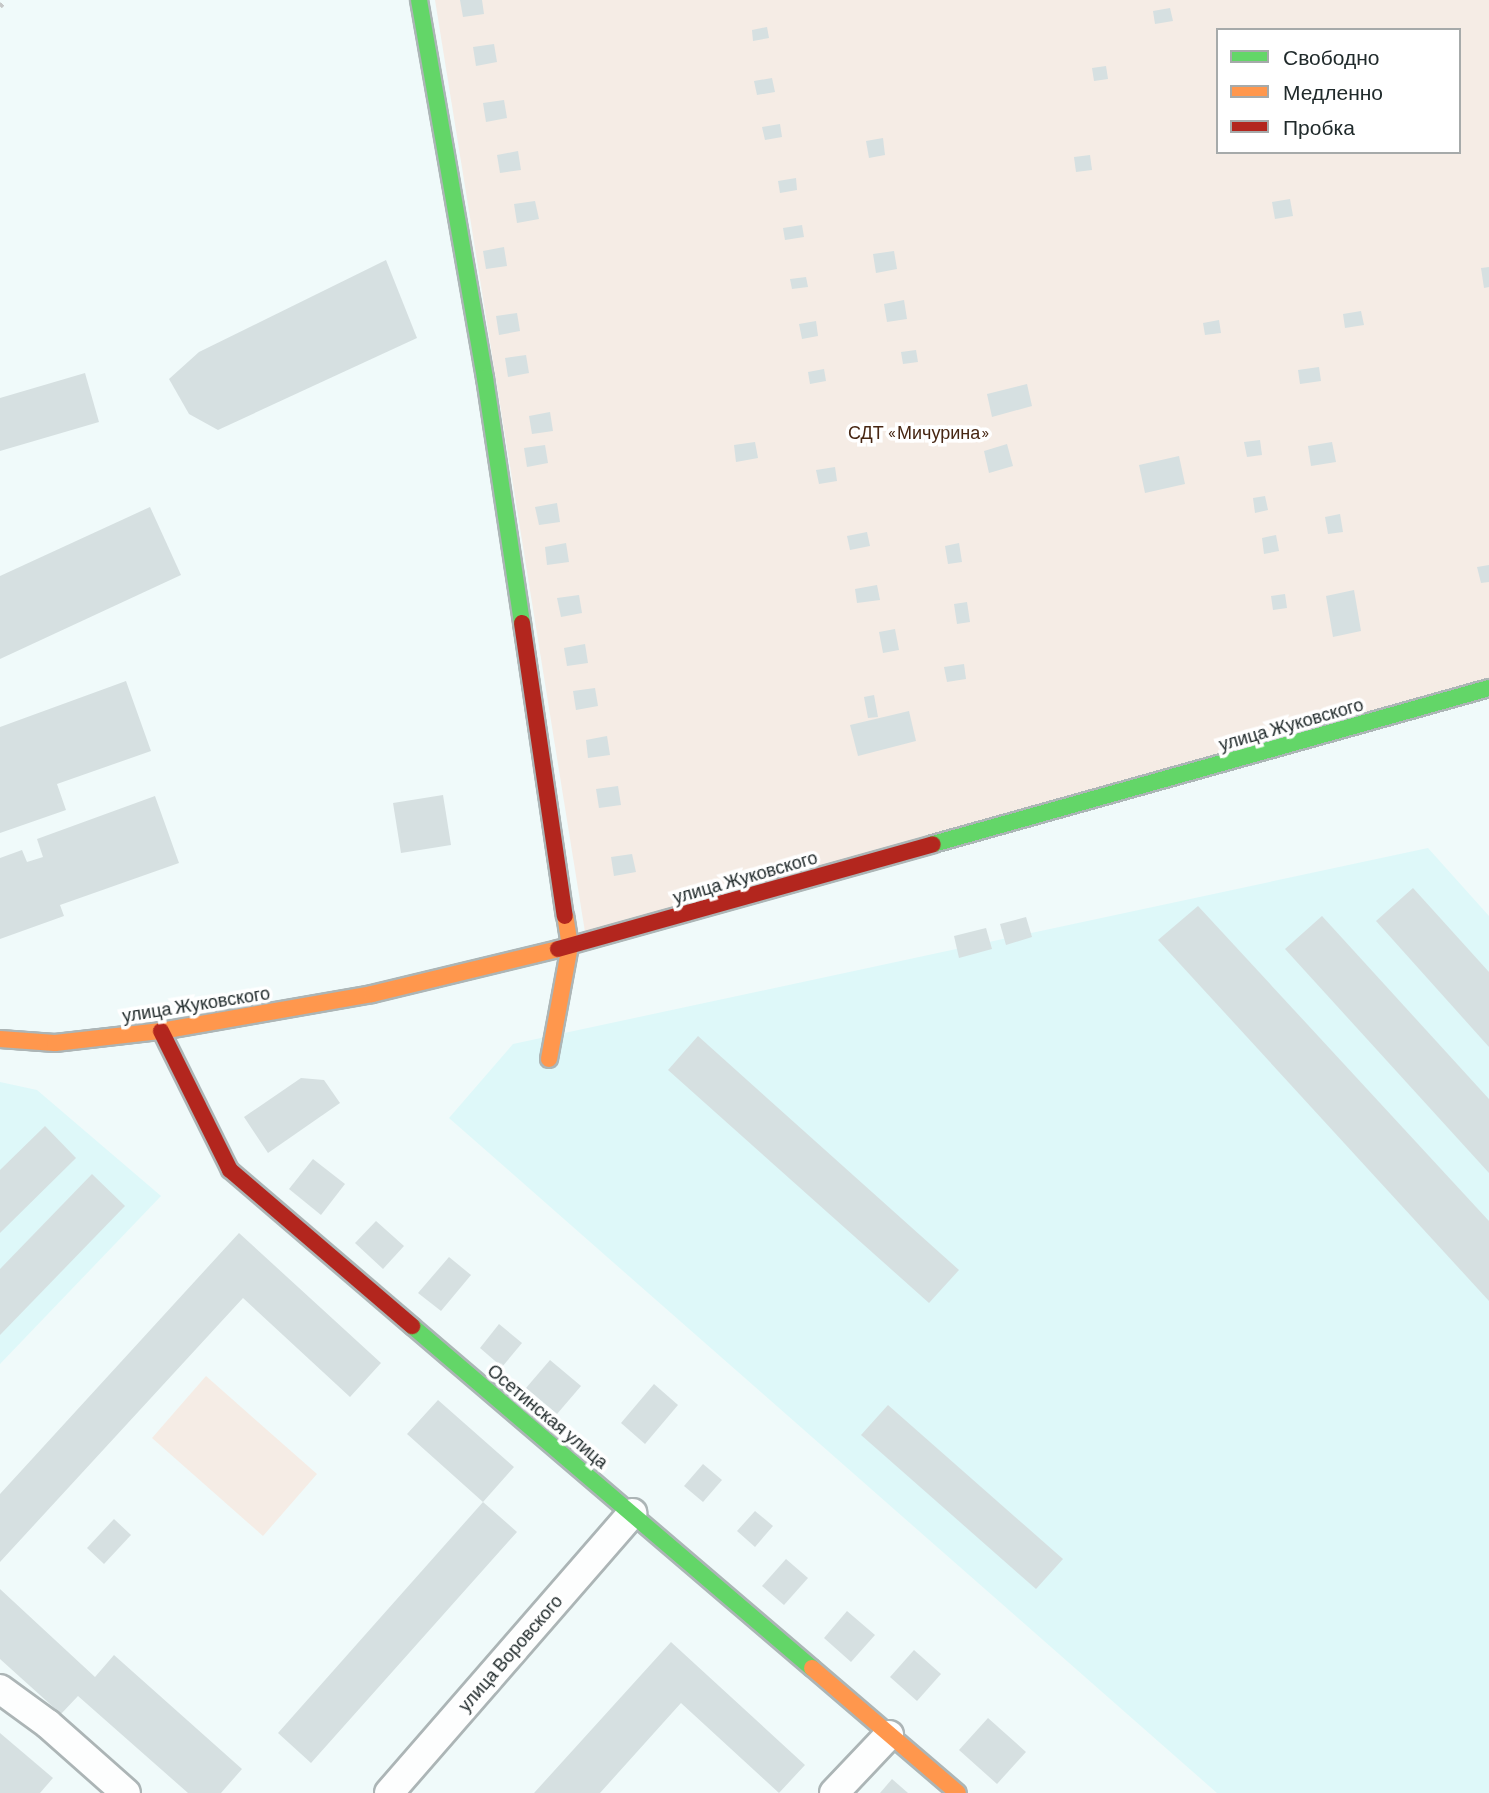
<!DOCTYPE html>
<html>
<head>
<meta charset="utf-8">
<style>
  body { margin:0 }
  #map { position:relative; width:1489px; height:1793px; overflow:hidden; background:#f0fafa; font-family:Barlow,sans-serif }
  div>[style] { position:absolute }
  .built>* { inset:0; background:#def8f9 }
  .green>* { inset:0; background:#f5ece5 }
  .building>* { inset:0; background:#d6e0e1 }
  .roads { filter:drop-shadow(2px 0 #acb5b6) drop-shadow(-2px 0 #acb5b6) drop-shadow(0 2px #acb5b6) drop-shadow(0 -2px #acb5b6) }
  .street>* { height:28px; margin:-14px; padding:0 14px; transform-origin:14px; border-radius:14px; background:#fdfefe }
  .fast>* { height:16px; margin:-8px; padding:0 8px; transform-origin:8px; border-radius:8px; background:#63d668 }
  .slow>* { height:16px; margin:-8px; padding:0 8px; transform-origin:8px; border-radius:8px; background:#ff974d }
  .jam>* { height:16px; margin:-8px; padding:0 8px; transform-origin:8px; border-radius:8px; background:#b3261e }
  .rail>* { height:5px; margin-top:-2.5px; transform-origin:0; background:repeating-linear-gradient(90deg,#c6c8c8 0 3.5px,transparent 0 10.5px) }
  span { translate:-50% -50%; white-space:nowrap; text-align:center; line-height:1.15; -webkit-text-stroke:7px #fff; paint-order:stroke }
  .park-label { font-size:18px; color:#472612 }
  .street-label { font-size:18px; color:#202a2b }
  .legend { position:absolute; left:1216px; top:28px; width:245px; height:126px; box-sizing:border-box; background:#fff; border:2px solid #a6aaaa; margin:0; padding:9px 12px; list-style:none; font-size:21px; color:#202a2b }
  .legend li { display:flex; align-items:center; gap:14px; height:35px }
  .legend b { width:35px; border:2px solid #a6aaaa }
</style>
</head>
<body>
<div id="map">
  <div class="built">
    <i style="clip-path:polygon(1428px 848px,1489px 916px,1489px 1793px,1217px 1793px,449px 1118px,513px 1044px)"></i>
    <i style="clip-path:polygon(0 1082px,37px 1090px,161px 1196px,0 1364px)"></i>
  </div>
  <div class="green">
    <i style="clip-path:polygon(evenodd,435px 0,1489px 0,1489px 688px,585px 932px,435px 0,1218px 30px,1459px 30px,1459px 152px,1218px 152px,1218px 30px)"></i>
    <i style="clip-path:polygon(206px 1376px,317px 1474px,263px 1536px,152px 1438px)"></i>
  </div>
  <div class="building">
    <i style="clip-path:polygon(460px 0,482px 0,484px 14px,463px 17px)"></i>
    <i style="clip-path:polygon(1170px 8px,1173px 21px,1155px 24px,1153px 11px)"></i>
    <i style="clip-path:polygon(767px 27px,769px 38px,753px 41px,752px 30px)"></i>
    <i style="clip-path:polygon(494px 44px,497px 62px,476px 66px,473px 47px)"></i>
    <i style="clip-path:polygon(1106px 66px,1108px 79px,1094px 81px,1092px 68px)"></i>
    <i style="clip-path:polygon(772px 78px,775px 92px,757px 95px,754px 81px)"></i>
    <i style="clip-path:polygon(504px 100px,507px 118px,486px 122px,483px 103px)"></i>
    <i style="clip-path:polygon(780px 124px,782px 137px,765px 140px,762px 127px)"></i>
    <i style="clip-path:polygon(883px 138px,885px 155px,869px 158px,866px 141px)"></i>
    <i style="clip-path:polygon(518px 151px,521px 170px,500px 173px,497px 155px)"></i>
    <i style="clip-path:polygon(1090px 155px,1092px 170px,1076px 172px,1074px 157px)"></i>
    <i style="clip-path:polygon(796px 178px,797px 190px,780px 193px,778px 181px)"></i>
    <i style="clip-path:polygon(1290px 199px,1293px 216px,1275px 219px,1272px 202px)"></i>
    <i style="clip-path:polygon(535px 201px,539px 219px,517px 223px,514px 204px)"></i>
    <i style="clip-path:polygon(802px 225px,804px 237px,785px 240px,783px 228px)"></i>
    <i style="clip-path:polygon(504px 247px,507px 266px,486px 269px,483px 251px)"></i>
    <i style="clip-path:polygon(894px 251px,897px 269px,876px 273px,873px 254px)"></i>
    <i style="clip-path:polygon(386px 260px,417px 338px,218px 430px,189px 414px,169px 379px,199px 352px)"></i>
    <i style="clip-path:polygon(1489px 267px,1489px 287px,1484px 288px,1481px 268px)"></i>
    <i style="clip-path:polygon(806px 277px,808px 287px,792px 289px,790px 279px)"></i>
    <i style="clip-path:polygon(904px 300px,907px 319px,887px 322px,884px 304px)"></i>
    <i style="clip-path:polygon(1361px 311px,1364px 325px,1345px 328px,1343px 314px)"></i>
    <i style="clip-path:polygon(517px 313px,520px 331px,499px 335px,496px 316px)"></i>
    <i style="clip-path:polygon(1219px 320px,1221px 333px,1205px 335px,1203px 323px)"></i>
    <i style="clip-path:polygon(816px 321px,818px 336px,802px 339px,799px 324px)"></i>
    <i style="clip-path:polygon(916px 350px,918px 362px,903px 364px,901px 352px)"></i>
    <i style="clip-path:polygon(526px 355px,529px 373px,508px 377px,505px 358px)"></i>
    <i style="clip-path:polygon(1319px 367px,1321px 381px,1300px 384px,1298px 370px)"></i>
    <i style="clip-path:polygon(824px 369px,826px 381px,810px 384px,808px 372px)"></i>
    <i style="clip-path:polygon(85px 373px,99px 422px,0 451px,0 398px)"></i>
    <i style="clip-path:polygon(1027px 384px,1032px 406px,992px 417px,987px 394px)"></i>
    <i style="clip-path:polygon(550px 412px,553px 431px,532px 434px,529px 416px)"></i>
    <i style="clip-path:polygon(1260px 440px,1262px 455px,1247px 457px,1244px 442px)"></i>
    <i style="clip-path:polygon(755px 442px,758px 458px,736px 462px,734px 445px)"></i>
    <i style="clip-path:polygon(1332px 442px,1336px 462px,1311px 466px,1308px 446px)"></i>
    <i style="clip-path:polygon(1007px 444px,1013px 466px,989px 473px,984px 451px)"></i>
    <i style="clip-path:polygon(545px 445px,548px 463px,527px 467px,524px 448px)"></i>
    <i style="clip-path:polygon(1179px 456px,1185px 484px,1145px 493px,1139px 465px)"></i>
    <i style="clip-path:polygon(835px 467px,837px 481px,819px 484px,816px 470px)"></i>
    <i style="clip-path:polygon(1265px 496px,1268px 510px,1255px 513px,1253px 498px)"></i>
    <i style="clip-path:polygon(557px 503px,560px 522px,539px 525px,535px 507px)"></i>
    <i style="clip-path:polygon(150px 507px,181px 575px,0 659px,0 576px)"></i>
    <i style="clip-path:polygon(1340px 514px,1343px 532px,1328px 534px,1325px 517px)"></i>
    <i style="clip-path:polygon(867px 532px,870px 546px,850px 550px,847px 536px)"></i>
    <i style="clip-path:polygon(1276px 535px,1279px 551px,1264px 554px,1262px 538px)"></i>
    <i style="clip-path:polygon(566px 543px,569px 562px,547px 565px,545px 547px)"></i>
    <i style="clip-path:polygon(959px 543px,962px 562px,948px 564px,945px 546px)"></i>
    <i style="clip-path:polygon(1489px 565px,1489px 582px,1481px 583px,1477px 567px)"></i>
    <i style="clip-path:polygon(877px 585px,880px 600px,857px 603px,855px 589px)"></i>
    <i style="clip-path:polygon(1354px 590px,1361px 631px,1333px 637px,1326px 596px)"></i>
    <i style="clip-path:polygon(1285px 594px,1287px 608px,1273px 610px,1271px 596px)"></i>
    <i style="clip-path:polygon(579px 595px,582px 613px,561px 617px,557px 598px)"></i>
    <i style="clip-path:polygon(967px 602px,970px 622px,957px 624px,954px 604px)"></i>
    <i style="clip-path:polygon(895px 629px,899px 650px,883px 653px,879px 632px)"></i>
    <i style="clip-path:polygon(585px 644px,588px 663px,567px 666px,564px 648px)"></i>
    <i style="clip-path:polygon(964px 664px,966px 679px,947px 682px,944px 667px)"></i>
    <i style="clip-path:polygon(126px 681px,151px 751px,57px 784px,66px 810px,0 833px,0 727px)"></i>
    <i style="clip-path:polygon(595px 688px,598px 706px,576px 710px,573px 691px)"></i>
    <i style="clip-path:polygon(874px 695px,878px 717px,868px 718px,864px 697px)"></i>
    <i style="clip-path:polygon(909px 711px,916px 741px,858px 756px,850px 725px)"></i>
    <i style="clip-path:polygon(607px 736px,610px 755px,588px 758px,586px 740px)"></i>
    <i style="clip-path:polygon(618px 786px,621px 805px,599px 808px,596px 789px)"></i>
    <i style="clip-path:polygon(443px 795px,451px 845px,401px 853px,393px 803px)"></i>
    <i style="clip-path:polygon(155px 796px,179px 863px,60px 905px,64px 916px,0 939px,0 858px,22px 850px,27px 862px,43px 857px,37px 839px)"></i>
    <i style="clip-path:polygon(632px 854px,636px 872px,614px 876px,611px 857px)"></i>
    <i style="clip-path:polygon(1413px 888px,1489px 972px,1489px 1047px,1376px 921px)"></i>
    <i style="clip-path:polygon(1198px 906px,1489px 1221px,1489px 1301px,1158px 940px)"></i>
    <i style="clip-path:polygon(1322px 916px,1489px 1099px,1489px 1173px,1285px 949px)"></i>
    <i style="clip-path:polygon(1026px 917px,1032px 937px,1006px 945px,1000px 924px)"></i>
    <i style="clip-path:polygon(986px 928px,992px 949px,959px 958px,954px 936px)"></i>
    <i style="clip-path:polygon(698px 1036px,959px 1270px,929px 1303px,668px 1070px)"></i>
    <i style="clip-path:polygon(301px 1078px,324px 1080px,340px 1103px,268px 1153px,244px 1117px)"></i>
    <i style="clip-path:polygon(45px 1126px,76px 1158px,0 1233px,0 1170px)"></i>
    <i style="clip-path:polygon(313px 1159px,345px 1184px,321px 1215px,289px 1189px)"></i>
    <i style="clip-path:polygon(92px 1174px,125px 1206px,0 1335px,0 1269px)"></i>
    <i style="clip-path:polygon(376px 1221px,404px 1246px,383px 1269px,355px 1243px)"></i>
    <i style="clip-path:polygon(239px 1233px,381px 1363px,350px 1397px,243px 1298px,0 1562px,0 1494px)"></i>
    <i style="clip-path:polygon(449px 1257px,471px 1275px,441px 1311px,418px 1293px)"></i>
    <i style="clip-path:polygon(499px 1324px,522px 1343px,502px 1367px,480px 1348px)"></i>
    <i style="clip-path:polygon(550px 1360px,581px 1386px,557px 1414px,526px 1388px)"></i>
    <i style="clip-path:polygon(654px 1384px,678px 1405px,645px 1444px,621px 1423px)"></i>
    <i style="clip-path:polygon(438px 1400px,514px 1467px,483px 1502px,517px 1532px,311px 1763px,278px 1733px,483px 1502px,407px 1434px)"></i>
    <i style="clip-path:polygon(888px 1405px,1063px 1559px,1036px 1589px,861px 1435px)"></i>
    <i style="clip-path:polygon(703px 1464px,722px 1480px,703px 1502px,684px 1486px)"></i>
    <i style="clip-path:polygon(755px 1511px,773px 1526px,755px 1547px,737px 1531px)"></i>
    <i style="clip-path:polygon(114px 1519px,131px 1535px,104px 1564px,87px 1548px)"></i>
    <i style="clip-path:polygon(786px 1559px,808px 1578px,784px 1605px,762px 1586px)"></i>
    <i style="clip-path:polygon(0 1589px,95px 1677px,114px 1655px,242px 1769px,221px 1793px,188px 1793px,78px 1696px,61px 1714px,0 1659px)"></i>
    <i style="clip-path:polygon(847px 1611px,875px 1635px,851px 1662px,824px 1638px)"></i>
    <i style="clip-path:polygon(671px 1642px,805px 1765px,779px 1793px,681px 1703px,600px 1793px,534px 1793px)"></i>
    <i style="clip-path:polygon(914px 1650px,941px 1674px,917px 1701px,890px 1677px)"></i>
    <i style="clip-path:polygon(988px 1718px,1026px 1752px,997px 1784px,959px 1750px)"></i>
    <i style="clip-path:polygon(0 1733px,53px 1778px,40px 1793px,0 1793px)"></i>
    <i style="clip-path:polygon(892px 1779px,908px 1793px,880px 1793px)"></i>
  </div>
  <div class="roads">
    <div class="street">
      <i style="left:0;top:1689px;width:59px;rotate:36.1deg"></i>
      <i style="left:48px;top:1724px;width:104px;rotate:41.5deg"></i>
      <i style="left:389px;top:1793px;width:371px;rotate:-49deg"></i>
      <i style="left:834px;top:1793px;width:80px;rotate:-46.5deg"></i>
    </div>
    <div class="fast">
      <i style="left:419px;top:0;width:384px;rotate:80.1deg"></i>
      <i style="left:485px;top:378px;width:248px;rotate:81.4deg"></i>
      <i style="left:933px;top:844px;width:577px;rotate:-15.67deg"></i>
      <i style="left:412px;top:1326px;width:526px;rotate:40.53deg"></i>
    </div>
    <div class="slow">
      <i style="left:0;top:1039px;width:55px;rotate:4.2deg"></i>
      <i style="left:55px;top:1043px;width:107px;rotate:-6.5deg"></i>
      <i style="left:161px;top:1031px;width:214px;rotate:-9.9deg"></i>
      <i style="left:372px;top:994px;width:191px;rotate:-13.6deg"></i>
      <i style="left:549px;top:1059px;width:115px;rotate:-79.5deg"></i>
      <i style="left:570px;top:946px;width:30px;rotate:-99deg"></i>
      <i style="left:812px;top:1668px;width:192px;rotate:40.6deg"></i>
    </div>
    <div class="jam">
      <i style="left:522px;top:623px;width:296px;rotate:81.7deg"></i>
      <i style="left:558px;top:949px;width:389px;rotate:-15.6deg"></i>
      <i style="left:161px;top:1031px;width:155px;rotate:63.6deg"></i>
      <i style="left:230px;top:1170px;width:240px;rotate:40.6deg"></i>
    </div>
  </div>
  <div class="rail">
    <i style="left:0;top:6px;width:8px;rotate:-45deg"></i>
  </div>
  <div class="park-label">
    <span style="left:919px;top:432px">СДТ «Мичурина»</span>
  </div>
  <div class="street-label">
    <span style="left:1291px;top:724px;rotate:-16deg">улица Жуковского</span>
    <span style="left:745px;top:877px;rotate:-16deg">улица Жуковского</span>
    <span style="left:196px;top:1004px;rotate:-9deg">улица Жуковского</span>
    <span style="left:548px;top:1416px;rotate:40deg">Осетинская улица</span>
    <span style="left:510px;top:1653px;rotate:-49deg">улица Воровского</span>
  </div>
  <ul class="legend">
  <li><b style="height:9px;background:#63d668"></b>Свободно</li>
  <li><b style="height:9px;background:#ff974d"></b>Медленно</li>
  <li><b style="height:9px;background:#b3261e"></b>Пробка</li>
  </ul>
</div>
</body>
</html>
